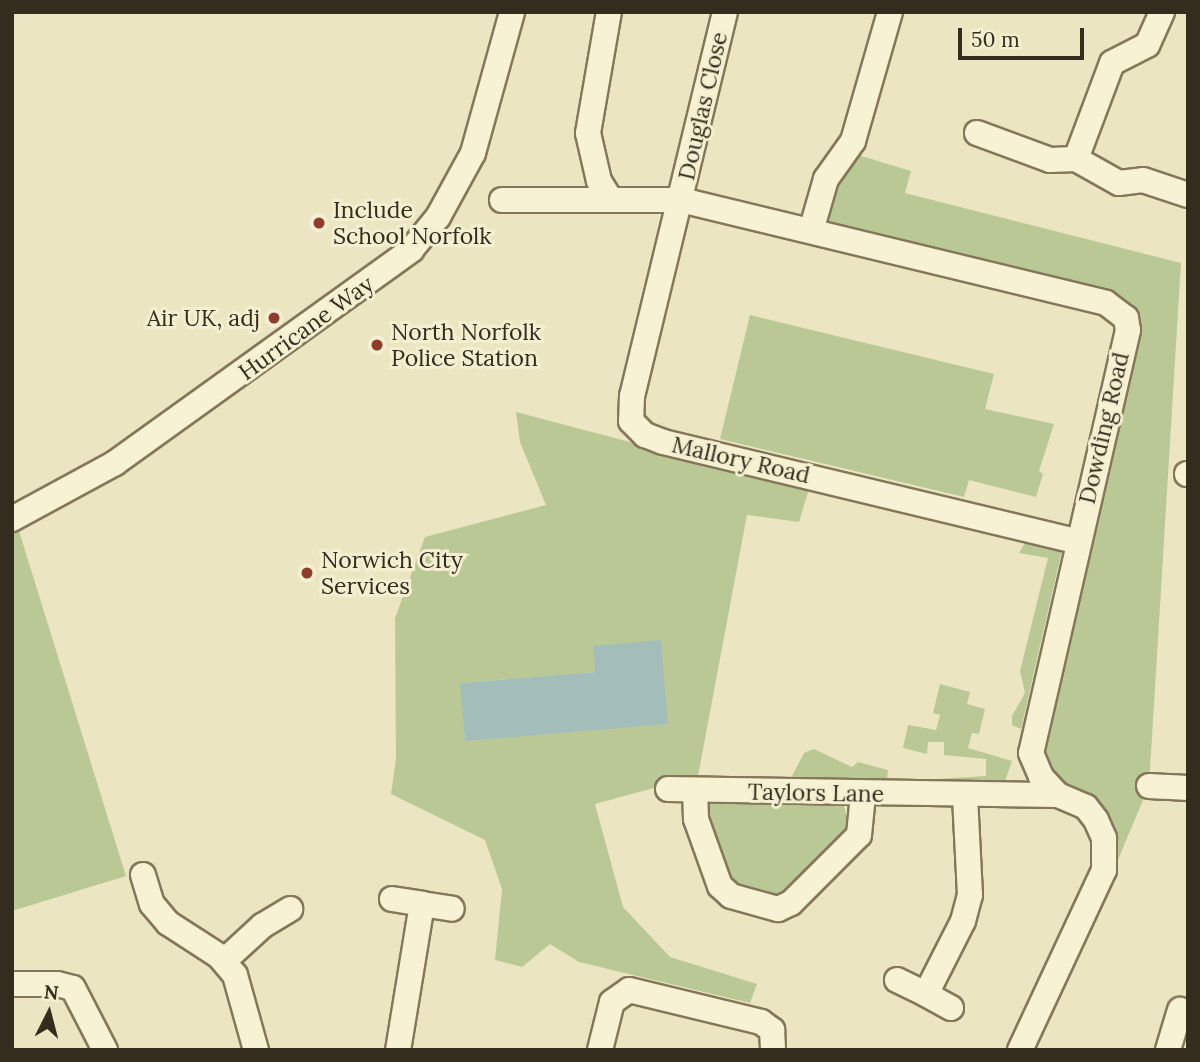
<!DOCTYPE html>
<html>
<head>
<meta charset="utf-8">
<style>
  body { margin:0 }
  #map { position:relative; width:1200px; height:1062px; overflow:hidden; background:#ebe6c1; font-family:Lora,serif }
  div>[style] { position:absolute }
  .green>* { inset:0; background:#bac896 }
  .water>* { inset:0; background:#a3beba }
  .roads { filter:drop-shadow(2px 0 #84775a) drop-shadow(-2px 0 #84775a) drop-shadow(0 2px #84775a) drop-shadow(0 -2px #84775a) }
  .minor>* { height:24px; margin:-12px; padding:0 12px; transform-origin:12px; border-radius:12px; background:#f7f2d3 }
  .dots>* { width:19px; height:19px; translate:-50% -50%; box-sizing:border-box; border:4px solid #f3efd0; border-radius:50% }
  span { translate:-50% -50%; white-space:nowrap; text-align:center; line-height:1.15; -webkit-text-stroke:6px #f3efd0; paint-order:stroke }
  .street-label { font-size:23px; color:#342c1d }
  .poi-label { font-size:23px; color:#342c1d }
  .left { translate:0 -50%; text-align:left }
  .right { translate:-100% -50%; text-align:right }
  .frame { position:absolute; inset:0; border:14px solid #342c1d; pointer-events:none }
  .north { position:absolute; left:14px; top:978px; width:70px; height:70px; -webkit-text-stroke:5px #f3efd0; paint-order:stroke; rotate:6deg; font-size:19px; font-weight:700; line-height:28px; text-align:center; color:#342c1d }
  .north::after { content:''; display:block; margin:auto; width:24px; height:32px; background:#342c1d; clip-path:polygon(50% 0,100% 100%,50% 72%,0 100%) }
  .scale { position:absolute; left:958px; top:28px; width:126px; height:32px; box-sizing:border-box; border:4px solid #342c1d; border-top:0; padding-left:9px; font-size:21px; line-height:24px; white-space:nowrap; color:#342c1d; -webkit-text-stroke:5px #f3efd0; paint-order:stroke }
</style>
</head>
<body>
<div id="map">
  <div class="green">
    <i style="clip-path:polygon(848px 152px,911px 171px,905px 193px,1181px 263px,1149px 786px,1109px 881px,1104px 838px,1031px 753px,1126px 318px,811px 231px)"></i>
    <i style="clip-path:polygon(750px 315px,994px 374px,985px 409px,1054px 424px,1039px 471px,1043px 474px,1036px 497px,969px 480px,964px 497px,720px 439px)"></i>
    <i style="clip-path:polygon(evenodd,516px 412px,809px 489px,799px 522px,747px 515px,698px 776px,595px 804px,623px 907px,670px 957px,757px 984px,750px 1003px,579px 962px,550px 944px,522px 967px,495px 960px,502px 889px,485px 840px,391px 794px,396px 759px,395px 618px,425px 537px,546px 505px,520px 442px,516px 412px,595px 672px,465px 741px,461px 683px,595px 672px)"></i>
    <i style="clip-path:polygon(15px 518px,126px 876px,12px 911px,12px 519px)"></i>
    <i style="clip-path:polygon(1029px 536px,1062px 550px,1021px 729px,1012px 725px,1012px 716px,1025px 693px,1020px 671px,1048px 558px,1019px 553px)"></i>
    <i style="clip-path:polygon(940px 684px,970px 692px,967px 704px,985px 709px,979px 734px,972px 733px,968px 748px,1012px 761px,1005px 781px,941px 783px,937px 779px,986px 776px,986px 759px,944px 755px,944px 742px,928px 742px,927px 754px,903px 748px,908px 725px,936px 730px,940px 715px,933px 713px)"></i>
    <i style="clip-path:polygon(814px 749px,852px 767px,858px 762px,888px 770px,887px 779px,883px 786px,790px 780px,804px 753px)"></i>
    <i style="clip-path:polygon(842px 800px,852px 832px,782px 899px,734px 890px,700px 821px,707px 801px)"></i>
  </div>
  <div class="water">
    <i style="clip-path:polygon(661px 640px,668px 724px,465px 741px,460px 683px,595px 672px,593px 646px)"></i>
  </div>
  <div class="roads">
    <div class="minor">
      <i style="left:725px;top:12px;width:395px;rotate:103.6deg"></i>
      <i style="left:632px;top:396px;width:25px;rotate:92deg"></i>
      <i style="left:631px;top:421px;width:20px;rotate:45deg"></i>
      <i style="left:645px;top:435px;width:19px;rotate:21deg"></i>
      <i style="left:663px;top:442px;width:427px;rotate:13.5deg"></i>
      <i style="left:1162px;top:12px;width:36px;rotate:114deg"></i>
      <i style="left:1147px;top:45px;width:39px;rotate:153deg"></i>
      <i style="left:1112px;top:63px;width:103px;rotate:110.6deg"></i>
      <i style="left:1076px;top:159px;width:49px;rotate:29.2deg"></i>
      <i style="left:1119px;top:183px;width:24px;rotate:-7deg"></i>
      <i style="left:1143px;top:180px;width:47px;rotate:18.4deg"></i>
      <i style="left:977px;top:133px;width:78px;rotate:20.3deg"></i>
      <i style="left:1050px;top:160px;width:26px;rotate:-2deg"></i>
      <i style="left:609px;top:197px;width:19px;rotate:-122deg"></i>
      <i style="left:599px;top:181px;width:49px;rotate:-102.9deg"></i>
      <i style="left:588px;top:133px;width:123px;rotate:-80.2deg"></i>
      <i style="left:502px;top:200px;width:179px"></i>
      <i style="left:681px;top:200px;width:437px;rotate:13.6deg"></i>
      <i style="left:1106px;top:303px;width:25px;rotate:37deg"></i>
      <i style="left:1126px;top:318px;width:12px;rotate:81deg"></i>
      <i style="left:1128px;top:330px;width:434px;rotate:102.9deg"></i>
      <i style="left:1031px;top:753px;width:26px;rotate:67deg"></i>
      <i style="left:1041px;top:777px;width:25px;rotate:47deg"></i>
      <i style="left:1058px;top:795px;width:30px;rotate:23deg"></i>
      <i style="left:1086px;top:807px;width:16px;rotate:52deg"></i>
      <i style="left:1096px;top:820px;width:20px;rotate:66deg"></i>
      <i style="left:1104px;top:838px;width:32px;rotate:90deg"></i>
      <i style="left:1104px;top:870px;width:199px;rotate:115deg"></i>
      <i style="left:811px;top:231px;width:54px;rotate:-73.9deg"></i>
      <i style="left:826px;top:179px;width:47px;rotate:-54.6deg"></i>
      <i style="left:853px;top:141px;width:134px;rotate:-74deg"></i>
      <i style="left:1187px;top:474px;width:1px"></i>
      <i style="left:12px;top:519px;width:117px;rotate:-28.5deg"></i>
      <i style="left:115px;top:463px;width:365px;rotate:-35.7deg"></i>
      <i style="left:411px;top:250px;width:43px;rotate:-50.7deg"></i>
      <i style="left:438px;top:217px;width:73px;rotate:-61.3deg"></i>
      <i style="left:473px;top:153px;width:146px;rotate:-74.5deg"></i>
      <i style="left:1149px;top:786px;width:39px;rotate:3deg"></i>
      <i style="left:668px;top:789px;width:390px;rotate:0.9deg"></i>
      <i style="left:695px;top:790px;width:29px;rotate:88deg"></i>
      <i style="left:696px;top:819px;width:71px;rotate:70.3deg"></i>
      <i style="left:720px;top:886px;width:15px;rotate:42deg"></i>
      <i style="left:731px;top:896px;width:49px;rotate:15.5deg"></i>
      <i style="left:778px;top:909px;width:14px;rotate:-25deg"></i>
      <i style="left:791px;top:903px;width:96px;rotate:-45deg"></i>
      <i style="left:859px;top:835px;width:40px;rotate:-84.3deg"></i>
      <i style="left:143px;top:875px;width:30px;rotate:73deg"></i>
      <i style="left:152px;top:904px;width:25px;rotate:50deg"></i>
      <i style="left:168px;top:923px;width:61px;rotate:32.9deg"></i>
      <i style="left:219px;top:956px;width:25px;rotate:50deg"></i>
      <i style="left:235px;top:975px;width:78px;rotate:74.4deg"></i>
      <i style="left:392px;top:899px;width:30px;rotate:9deg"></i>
      <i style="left:422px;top:904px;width:148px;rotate:99.3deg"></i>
      <i style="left:422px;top:904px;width:30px;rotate:9deg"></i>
      <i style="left:224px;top:961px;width:52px;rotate:-42.6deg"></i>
      <i style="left:262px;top:926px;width:33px;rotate:-31deg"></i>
      <i style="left:897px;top:980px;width:32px;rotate:26deg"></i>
      <i style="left:12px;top:984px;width:45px"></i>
      <i style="left:57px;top:984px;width:16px;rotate:14deg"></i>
      <i style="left:73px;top:988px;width:70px;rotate:62.7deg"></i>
      <i style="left:951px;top:1008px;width:29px;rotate:-151deg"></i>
      <i style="left:926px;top:994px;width:82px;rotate:-63.1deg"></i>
      <i style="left:963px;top:921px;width:27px;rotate:-75deg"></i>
      <i style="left:970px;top:895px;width:100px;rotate:-92.9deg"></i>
      <i style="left:600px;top:1050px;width:49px;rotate:-76deg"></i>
      <i style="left:612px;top:1002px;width:21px;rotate:-35deg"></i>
      <i style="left:629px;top:990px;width:136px;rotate:13.6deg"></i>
      <i style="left:761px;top:1022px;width:14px;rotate:36deg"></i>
      <i style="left:772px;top:1030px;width:20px;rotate:87deg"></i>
      <i style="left:1168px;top:1050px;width:42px;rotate:-73.3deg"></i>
    </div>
  </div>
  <div class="dots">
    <i style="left:319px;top:223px;background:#8f3c2d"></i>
    <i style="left:274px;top:318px;background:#8f3c2d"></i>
    <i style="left:377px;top:345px;background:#8f3c2d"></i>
    <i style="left:307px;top:573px;background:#8f3c2d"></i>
  </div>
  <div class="street-label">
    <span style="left:703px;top:106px;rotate:-77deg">Douglas Close</span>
    <span style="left:306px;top:328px;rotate:-36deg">Hurricane Way</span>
    <span style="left:1104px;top:428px;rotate:-77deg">Dowding Road</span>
    <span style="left:741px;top:460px;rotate:13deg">Mallory Road</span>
    <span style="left:816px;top:793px;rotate:1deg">Taylors Lane</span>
  </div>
  <div class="poi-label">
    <span class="left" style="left:333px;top:223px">Include<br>School Norfolk</span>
    <span class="right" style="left:260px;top:318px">Air UK, adj</span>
    <span class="left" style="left:391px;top:345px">North Norfolk<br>Police Station</span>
    <span class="left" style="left:321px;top:573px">Norwich City<br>Services</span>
  </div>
  <div class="frame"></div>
  <div class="north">N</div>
  <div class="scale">50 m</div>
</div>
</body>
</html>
